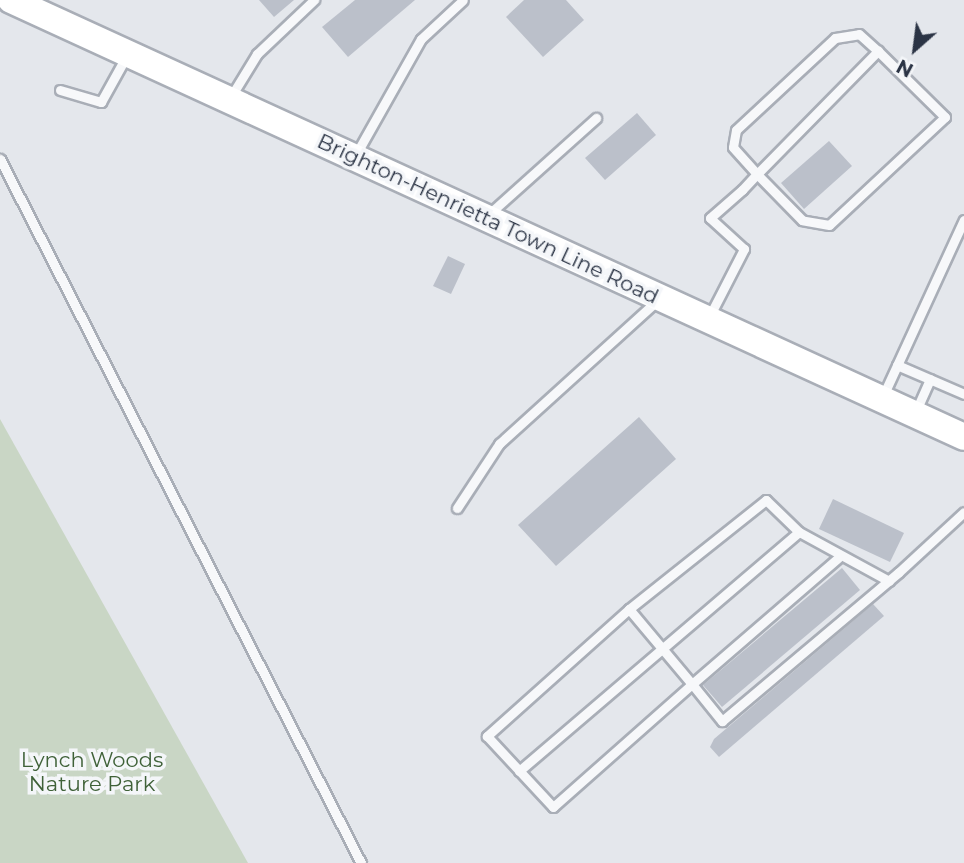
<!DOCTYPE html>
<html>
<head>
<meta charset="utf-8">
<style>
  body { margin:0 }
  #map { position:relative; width:964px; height:863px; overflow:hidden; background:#e4e7ec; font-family:Montserrat,sans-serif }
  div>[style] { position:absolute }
  .green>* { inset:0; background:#c9d6c5 }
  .building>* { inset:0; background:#bbc0ca }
  .roads { filter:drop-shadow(2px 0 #a9aeb7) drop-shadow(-2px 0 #a9aeb7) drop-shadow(0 2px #a9aeb7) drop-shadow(0 -2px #a9aeb7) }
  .lane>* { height:9px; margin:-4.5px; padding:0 4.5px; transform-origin:4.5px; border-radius:4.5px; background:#f7f8fa }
  .secondary>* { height:26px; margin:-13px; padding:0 13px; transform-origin:13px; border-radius:13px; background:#fff }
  span { translate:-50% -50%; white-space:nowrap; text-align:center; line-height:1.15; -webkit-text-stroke:7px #f4f6f9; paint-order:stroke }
  .street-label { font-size:21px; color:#2b3445 }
  .park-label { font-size:21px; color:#3f6138 }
  .north { position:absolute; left:880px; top:14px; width:70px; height:70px; -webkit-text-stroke:5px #f4f6f9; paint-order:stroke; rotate:208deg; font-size:19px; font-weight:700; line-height:28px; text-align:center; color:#2b3445 }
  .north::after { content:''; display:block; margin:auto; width:24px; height:32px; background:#2b3445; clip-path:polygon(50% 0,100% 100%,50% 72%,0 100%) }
</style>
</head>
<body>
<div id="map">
  <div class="green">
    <i style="clip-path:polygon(0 419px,248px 863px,0 863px)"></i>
  </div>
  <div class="building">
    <i style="clip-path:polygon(259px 0,294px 0,274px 17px)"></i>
    <i style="clip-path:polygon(355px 0,415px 0,348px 57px,322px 27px)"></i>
    <i style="clip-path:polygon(524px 0,566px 0,584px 20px,543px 57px,506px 17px)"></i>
    <i style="clip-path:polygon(637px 113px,656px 135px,605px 180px,585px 158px)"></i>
    <i style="clip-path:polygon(829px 141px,852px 166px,804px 209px,781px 183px)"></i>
    <i style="clip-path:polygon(448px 256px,465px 264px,451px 294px,433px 286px)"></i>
    <i style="clip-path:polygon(639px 417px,676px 459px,556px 566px,518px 525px)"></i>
    <i style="clip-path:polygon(833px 499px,904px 533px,890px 562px,819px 529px)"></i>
    <i style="clip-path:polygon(842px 568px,860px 590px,722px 707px,703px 685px)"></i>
    <i style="clip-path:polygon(873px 604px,884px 616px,719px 757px,710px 747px,714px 739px)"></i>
  </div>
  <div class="roads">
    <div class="lane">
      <i style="left:60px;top:90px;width:43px;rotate:16.3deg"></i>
      <i style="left:101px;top:102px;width:54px;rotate:-61deg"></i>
      <i style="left:230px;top:98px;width:52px;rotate:-58.5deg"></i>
      <i style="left:257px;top:54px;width:79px;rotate:-43.5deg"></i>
      <i style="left:355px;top:156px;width:134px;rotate:-60.6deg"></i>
      <i style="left:421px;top:39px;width:57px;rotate:-42.9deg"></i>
      <i style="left:0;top:159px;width:791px;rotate:62.85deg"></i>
      <i style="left:489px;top:214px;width:144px;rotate:-41.9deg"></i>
      <i style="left:708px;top:319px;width:79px;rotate:-62.8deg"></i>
      <i style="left:744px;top:249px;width:46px;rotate:-137.6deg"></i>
      <i style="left:710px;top:218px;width:43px;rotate:-41.2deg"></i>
      <i style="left:742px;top:190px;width:22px;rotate:-47deg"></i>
      <i style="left:757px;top:174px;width:173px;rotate:-45.5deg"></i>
      <i style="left:878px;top:51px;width:94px;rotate:44.6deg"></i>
      <i style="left:945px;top:117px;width:158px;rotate:137deg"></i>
      <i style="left:829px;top:225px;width:27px;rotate:-170deg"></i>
      <i style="left:802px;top:220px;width:64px;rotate:-134.4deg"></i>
      <i style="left:757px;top:174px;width:36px;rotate:-132deg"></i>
      <i style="left:733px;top:147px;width:17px;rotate:-80deg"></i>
      <i style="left:736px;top:130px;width:135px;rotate:-42.9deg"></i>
      <i style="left:835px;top:38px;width:24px;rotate:-9deg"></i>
      <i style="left:859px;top:34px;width:25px;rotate:42deg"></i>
      <i style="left:897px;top:365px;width:73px;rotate:23.4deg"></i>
      <i style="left:882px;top:398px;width:196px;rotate:-65.3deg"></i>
      <i style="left:915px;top:413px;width:37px;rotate:-66deg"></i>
      <i style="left:457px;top:508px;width:77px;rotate:-56.7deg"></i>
      <i style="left:499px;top:444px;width:216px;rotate:-42.2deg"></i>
      <i style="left:889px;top:581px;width:102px;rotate:-151.4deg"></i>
      <i style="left:799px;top:532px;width:46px;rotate:-135.9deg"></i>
      <i style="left:766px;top:500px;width:175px;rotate:141.5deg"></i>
      <i style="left:629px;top:609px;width:191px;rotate:138.2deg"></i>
      <i style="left:487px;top:736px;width:97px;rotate:47.1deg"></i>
      <i style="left:553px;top:807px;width:186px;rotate:-41.5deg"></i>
      <i style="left:692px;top:684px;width:48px;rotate:51deg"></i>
      <i style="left:722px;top:721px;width:231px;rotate:-40.1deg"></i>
      <i style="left:899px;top:572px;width:88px;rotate:-42.7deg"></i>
      <i style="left:629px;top:609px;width:98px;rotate:50deg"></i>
      <i style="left:692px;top:684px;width:193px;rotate:-40.8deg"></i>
      <i style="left:519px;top:771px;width:368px;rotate:-40.5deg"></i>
    </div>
    <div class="secondary">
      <i style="left:11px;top:0;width:1048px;rotate:24.63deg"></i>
    </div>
  </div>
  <div class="street-label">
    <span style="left:488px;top:219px;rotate:25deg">Brighton-Henrietta Town Line Road</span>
  </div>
  <div class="park-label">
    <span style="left:92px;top:772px">Lynch Woods<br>Nature Park</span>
  </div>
  <div class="north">N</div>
</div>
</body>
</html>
